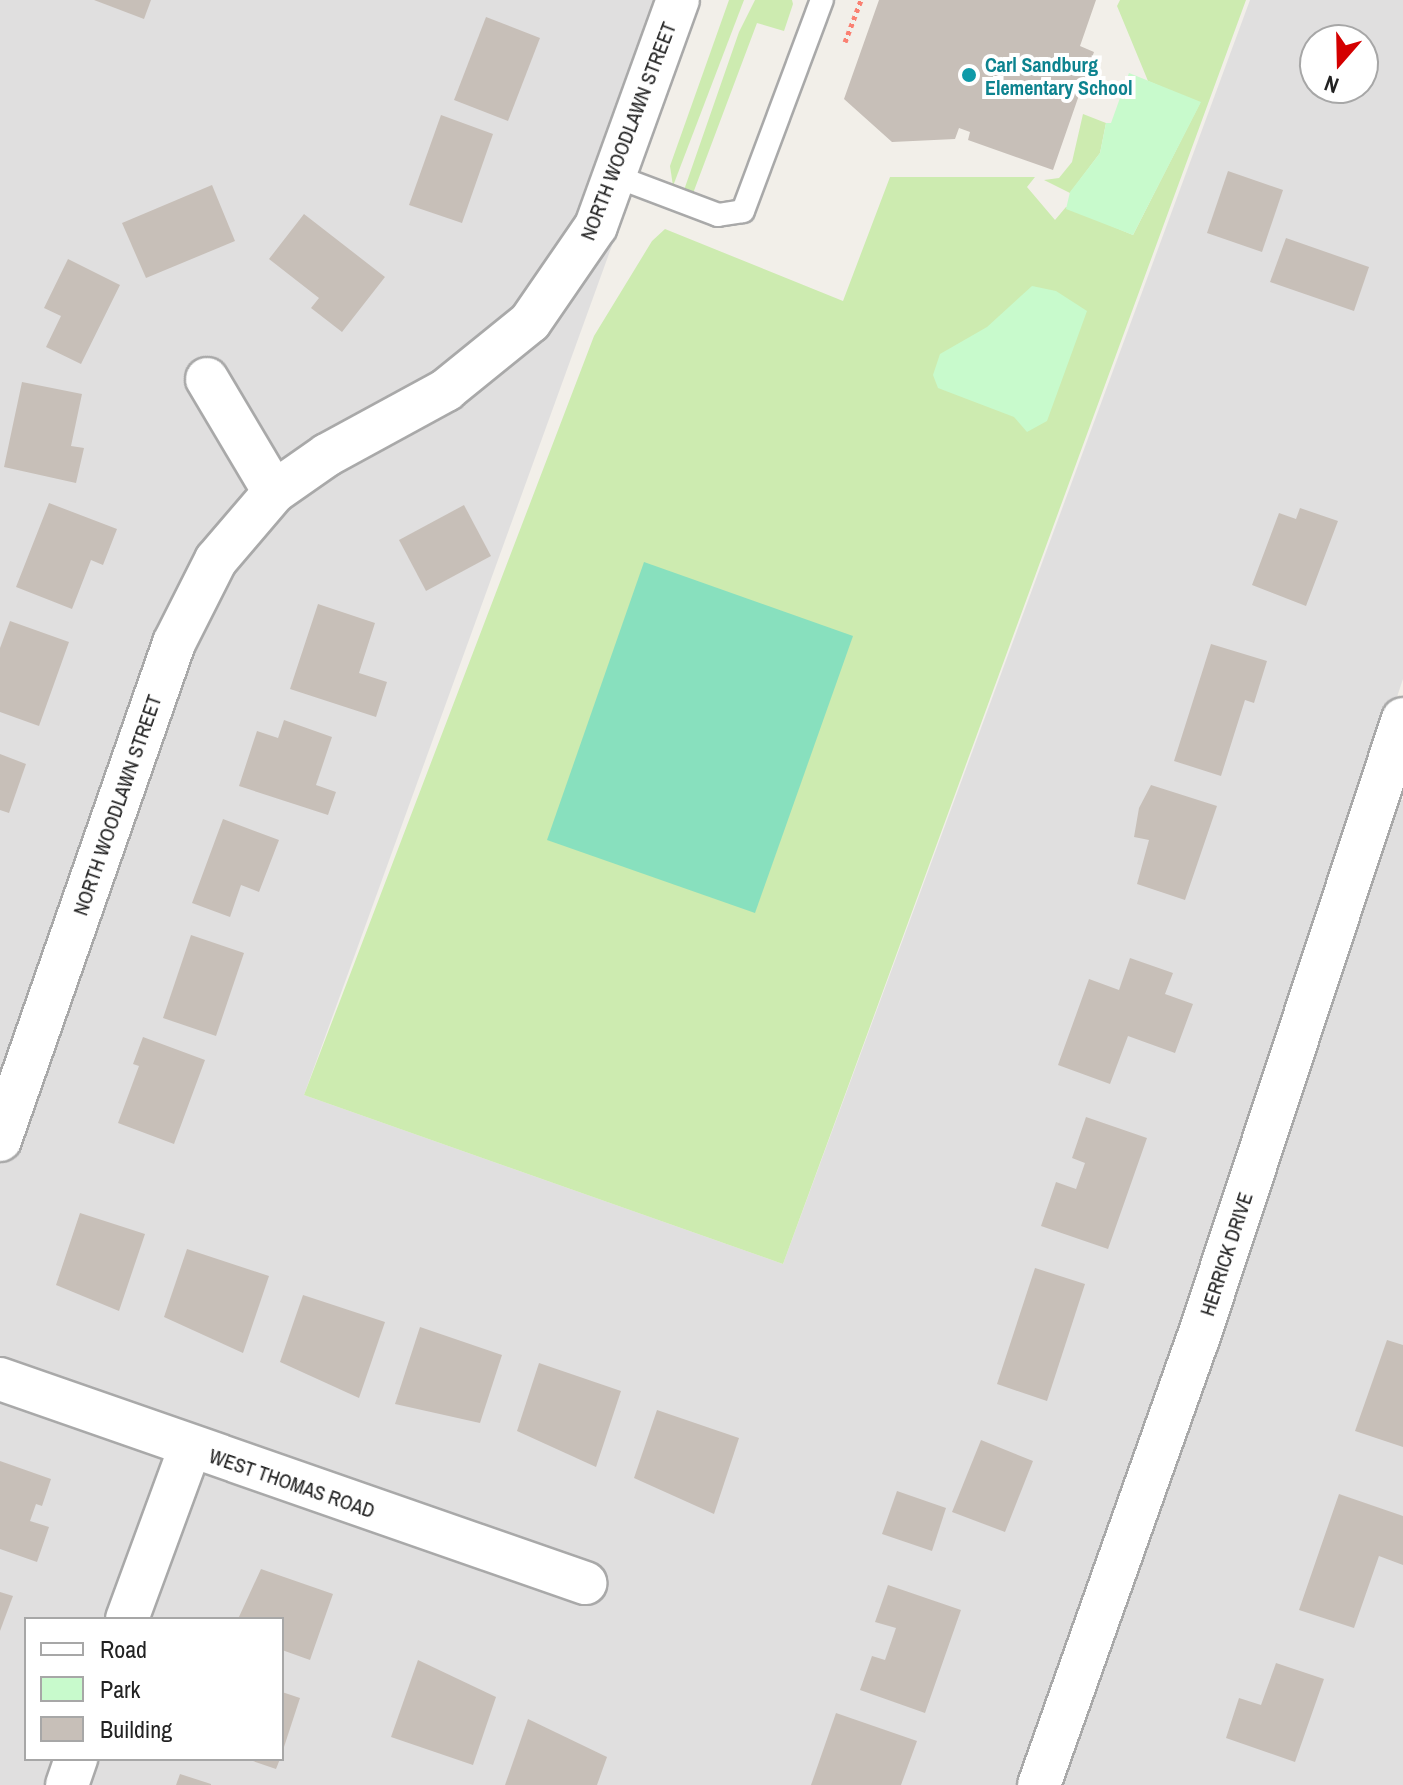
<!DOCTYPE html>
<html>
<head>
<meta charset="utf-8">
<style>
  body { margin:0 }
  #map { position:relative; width:1403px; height:1785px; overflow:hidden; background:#f2efe9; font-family:"Archivo Narrow",sans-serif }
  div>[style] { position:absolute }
  .residential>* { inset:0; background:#e0dfdf }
  .grass>* { inset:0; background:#cdebb0 }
  .park>* { inset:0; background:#c8facc }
  .pitch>* { inset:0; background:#88e0be }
  .building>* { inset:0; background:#c7bfb8 }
  .path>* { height:5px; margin-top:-2.5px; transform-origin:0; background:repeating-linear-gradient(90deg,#fa8072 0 4px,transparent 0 8px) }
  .roads { filter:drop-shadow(2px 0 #a9a9a9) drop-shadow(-2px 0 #a9a9a9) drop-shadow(0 2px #a9a9a9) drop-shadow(0 -2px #a9a9a9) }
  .lane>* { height:22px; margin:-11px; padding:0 11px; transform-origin:11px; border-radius:11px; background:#fff }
  .street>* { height:42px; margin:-21px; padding:0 21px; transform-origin:21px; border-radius:21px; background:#fff }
  .dots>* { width:22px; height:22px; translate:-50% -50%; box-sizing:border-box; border:4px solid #fff; border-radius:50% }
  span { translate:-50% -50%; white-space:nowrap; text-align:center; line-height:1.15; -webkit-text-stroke:8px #fff; paint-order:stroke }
  .culture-label { font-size:20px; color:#0d838f; font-weight:700 }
  .left { translate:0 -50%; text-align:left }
  .street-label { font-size:20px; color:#222 }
  .legend { position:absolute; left:24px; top:1617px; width:260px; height:144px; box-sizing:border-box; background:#fff; border:2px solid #a7a7a7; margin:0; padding:10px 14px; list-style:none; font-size:24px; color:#222 }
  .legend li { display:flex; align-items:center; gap:16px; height:40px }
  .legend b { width:40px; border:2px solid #a7a7a7 }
  .north { position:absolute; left:1299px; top:24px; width:80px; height:80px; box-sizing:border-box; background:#fff; border:2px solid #a7a7a7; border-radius:50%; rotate:200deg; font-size:22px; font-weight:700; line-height:32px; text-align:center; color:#222 }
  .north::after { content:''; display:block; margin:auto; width:28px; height:36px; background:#d40000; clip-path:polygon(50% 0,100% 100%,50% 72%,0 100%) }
</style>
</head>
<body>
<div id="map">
  <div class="residential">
    <i style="clip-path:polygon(evenodd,0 0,701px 0,304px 1095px,783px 1264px,1250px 0,1403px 0,1403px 679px,1367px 787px,1403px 800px,1403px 1785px,0 1785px,0 0,1315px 40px,1363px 40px,1363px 88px,1315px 88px,1315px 40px,0 0,26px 1619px,282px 1619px,282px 1759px,26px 1759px,26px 1619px)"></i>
  </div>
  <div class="grass">
    <i style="clip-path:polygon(729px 0,744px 0,673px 186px,670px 166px)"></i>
    <i style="clip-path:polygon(755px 0,792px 0,793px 4px,784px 31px,757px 23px,692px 196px,683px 193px,739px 32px)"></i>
    <i style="clip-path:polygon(1120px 0,1246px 0,783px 1264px,304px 1095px,594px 336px,652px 241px,665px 229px,843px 301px,890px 177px,1035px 177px,1027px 187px,1055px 220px,1066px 207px,1133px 235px,1200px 103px,1148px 81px,1117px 6px)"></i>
    <i style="clip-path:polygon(1083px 114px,1106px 123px,1100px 153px,1070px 193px,1044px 180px,1059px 178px,1072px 162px)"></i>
  </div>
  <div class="park">
    <i style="clip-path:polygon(1129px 73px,1201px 102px,1133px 235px,1066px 209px,1070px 192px,1100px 153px,1106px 123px,1111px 123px)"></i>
    <i style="clip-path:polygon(1032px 286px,1056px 291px,1087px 311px,1047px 421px,1027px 432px,1014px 417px,938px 388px,933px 375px,940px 354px,987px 327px)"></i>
  </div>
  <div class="pitch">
    <i style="clip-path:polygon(644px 562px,853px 636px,755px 913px,547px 840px)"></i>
  </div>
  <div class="building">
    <i style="clip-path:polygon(94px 0,151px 0,144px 19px)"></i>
    <i style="clip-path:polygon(879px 0,1096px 0,1080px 46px,1094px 52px,1053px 170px,968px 140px,970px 132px,959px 128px,955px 139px,892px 142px,844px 99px)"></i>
    <i style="clip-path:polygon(486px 17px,540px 38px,508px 121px,454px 100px)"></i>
    <i style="clip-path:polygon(441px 115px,493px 134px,462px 223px,409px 205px)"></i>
    <i style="clip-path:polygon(1228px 171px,1283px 190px,1262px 252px,1207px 233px)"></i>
    <i style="clip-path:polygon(212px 185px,235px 241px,146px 278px,122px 223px)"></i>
    <i style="clip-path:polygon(304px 214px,385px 277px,342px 332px,311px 308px,319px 298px,269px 259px)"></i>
    <i style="clip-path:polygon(1286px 238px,1369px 267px,1354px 311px,1270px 282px)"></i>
    <i style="clip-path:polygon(68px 259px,120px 285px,81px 364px,46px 347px,61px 316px,44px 308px)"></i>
    <i style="clip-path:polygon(22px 382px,82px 394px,71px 446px,84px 448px,76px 483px,4px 467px)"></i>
    <i style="clip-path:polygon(49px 503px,117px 529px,103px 565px,91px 560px,72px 609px,16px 587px)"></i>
    <i style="clip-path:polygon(464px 505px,491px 556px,426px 591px,399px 540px)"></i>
    <i style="clip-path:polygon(1300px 508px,1338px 521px,1306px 606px,1252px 585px,1279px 513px,1296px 519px)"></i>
    <i style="clip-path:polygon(318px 604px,375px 623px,359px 673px,387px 682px,376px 717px,290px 689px)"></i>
    <i style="clip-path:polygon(10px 621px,69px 642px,39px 726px,0 712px,0 648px)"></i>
    <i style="clip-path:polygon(1211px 644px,1267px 661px,1254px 703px,1245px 700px,1221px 776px,1174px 761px)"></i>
    <i style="clip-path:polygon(284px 720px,332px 737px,316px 785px,336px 792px,328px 815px,239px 786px,257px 731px,278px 738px)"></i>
    <i style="clip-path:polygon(0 754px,26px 764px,9px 813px,0 810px)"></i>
    <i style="clip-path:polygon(1151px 785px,1217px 806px,1185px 900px,1137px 884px,1149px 840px,1134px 837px,1139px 808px)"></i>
    <i style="clip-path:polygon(223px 819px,279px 840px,259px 892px,241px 885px,230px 917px,192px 903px)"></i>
    <i style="clip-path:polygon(191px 935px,244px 953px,216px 1036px,163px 1018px)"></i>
    <i style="clip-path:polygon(1130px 958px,1173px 973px,1165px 994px,1193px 1004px,1175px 1053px,1128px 1036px,1110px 1084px,1058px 1065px,1089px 979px,1119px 990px)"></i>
    <i style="clip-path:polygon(143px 1037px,205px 1060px,174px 1144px,118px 1123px,139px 1066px,133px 1064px)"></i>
    <i style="clip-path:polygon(1086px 1117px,1147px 1138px,1108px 1249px,1041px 1226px,1056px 1182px,1076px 1189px,1085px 1163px,1072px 1158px)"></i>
    <i style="clip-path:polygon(80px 1213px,145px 1234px,119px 1311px,56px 1285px)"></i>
    <i style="clip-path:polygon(187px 1249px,269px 1276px,243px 1353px,164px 1317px)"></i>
    <i style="clip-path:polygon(1035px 1268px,1085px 1284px,1047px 1401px,997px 1384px)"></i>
    <i style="clip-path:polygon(303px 1295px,385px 1322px,359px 1398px,280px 1362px)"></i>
    <i style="clip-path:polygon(420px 1327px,502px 1355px,480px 1423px,395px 1404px)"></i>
    <i style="clip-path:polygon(1387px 1340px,1403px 1345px,1403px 1447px,1355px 1431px)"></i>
    <i style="clip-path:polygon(539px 1363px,621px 1391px,596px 1467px,517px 1431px)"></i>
    <i style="clip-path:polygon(657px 1410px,739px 1438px,714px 1514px,634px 1478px)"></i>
    <i style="clip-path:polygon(981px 1440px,1033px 1461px,1005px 1532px,952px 1512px)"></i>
    <i style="clip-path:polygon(0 1461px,51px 1479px,42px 1506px,36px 1504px,30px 1521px,49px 1527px,37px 1562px,0 1549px)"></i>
    <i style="clip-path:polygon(897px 1491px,946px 1508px,932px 1551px,882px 1534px)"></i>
    <i style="clip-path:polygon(1339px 1494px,1403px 1516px,1403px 1565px,1379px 1556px,1354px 1628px,1299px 1610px)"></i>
    <i style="clip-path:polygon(261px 1569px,333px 1594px,310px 1660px,282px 1650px,282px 1619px,238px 1619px)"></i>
    <i style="clip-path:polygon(888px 1585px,961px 1610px,925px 1713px,860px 1690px,872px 1656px,885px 1660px,896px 1628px,875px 1622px)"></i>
    <i style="clip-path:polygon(0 1592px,13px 1596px,0 1631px)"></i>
    <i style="clip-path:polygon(418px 1660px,496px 1697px,473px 1765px,391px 1737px)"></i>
    <i style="clip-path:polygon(1276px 1663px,1324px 1679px,1295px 1762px,1226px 1738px,1239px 1698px,1261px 1705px)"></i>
    <i style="clip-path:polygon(282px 1692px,300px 1698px,283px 1750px,282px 1750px)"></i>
    <i style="clip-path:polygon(836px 1713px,917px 1741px,901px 1785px,811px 1785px)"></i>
    <i style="clip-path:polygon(528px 1719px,607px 1757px,597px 1785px,505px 1785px)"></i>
    <i style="clip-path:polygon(247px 1759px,280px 1759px,276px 1769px)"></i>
    <i style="clip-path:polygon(180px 1774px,211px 1784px,211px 1785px,176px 1785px)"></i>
  </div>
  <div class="path">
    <i style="left:845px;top:42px;width:45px;rotate:-69.1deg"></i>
  </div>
  <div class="roads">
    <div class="lane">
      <i style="left:615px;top:176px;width:110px;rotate:20.7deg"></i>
      <i style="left:718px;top:215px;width:25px;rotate:-9deg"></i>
      <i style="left:743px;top:211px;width:225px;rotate:-69.5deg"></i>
    </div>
    <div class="street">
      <i style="left:207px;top:379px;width:131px;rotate:59.3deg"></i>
      <i style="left:0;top:1140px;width:527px;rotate:-70.7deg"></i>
      <i style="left:174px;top:643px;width:93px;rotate:-63.2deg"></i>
      <i style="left:216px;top:560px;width:89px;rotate:-49.5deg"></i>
      <i style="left:274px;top:492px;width:65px;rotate:-34.9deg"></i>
      <i style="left:327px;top:455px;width:136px;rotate:-28.6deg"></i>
      <i style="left:446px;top:390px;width:108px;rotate:-39deg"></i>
      <i style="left:530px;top:322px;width:116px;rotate:-55.5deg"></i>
      <i style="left:596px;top:226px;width:240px;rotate:-70.1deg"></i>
      <i style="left:0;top:1379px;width:620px;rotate:19.22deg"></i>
      <i style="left:127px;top:1619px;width:182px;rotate:-69.8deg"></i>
      <i style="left:67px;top:1785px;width:28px;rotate:-71deg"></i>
      <i style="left:1039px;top:1785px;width:473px;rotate:-70.4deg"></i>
      <i style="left:1198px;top:1339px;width:653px;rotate:-71.7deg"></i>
    </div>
  </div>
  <div class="dots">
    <i style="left:969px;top:75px;background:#0f9aa8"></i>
  </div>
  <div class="culture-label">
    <span class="left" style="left:985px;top:76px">Carl Sandburg<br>Elementary School</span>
  </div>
  <div class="street-label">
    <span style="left:628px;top:131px;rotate:-69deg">NORTH WOODLAWN STREET</span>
    <span style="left:117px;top:805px;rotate:-71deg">NORTH WOODLAWN STREET</span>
    <span style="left:1226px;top:1254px;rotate:-72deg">HERRICK DRIVE</span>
    <span style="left:292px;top:1483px;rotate:19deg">WEST THOMAS ROAD</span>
  </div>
  <ul class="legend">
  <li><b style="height:10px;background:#fff"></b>Road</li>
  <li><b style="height:22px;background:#c8facc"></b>Park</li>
  <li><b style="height:22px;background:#c7bfb8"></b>Building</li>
  </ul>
  <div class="north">N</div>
</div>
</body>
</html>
